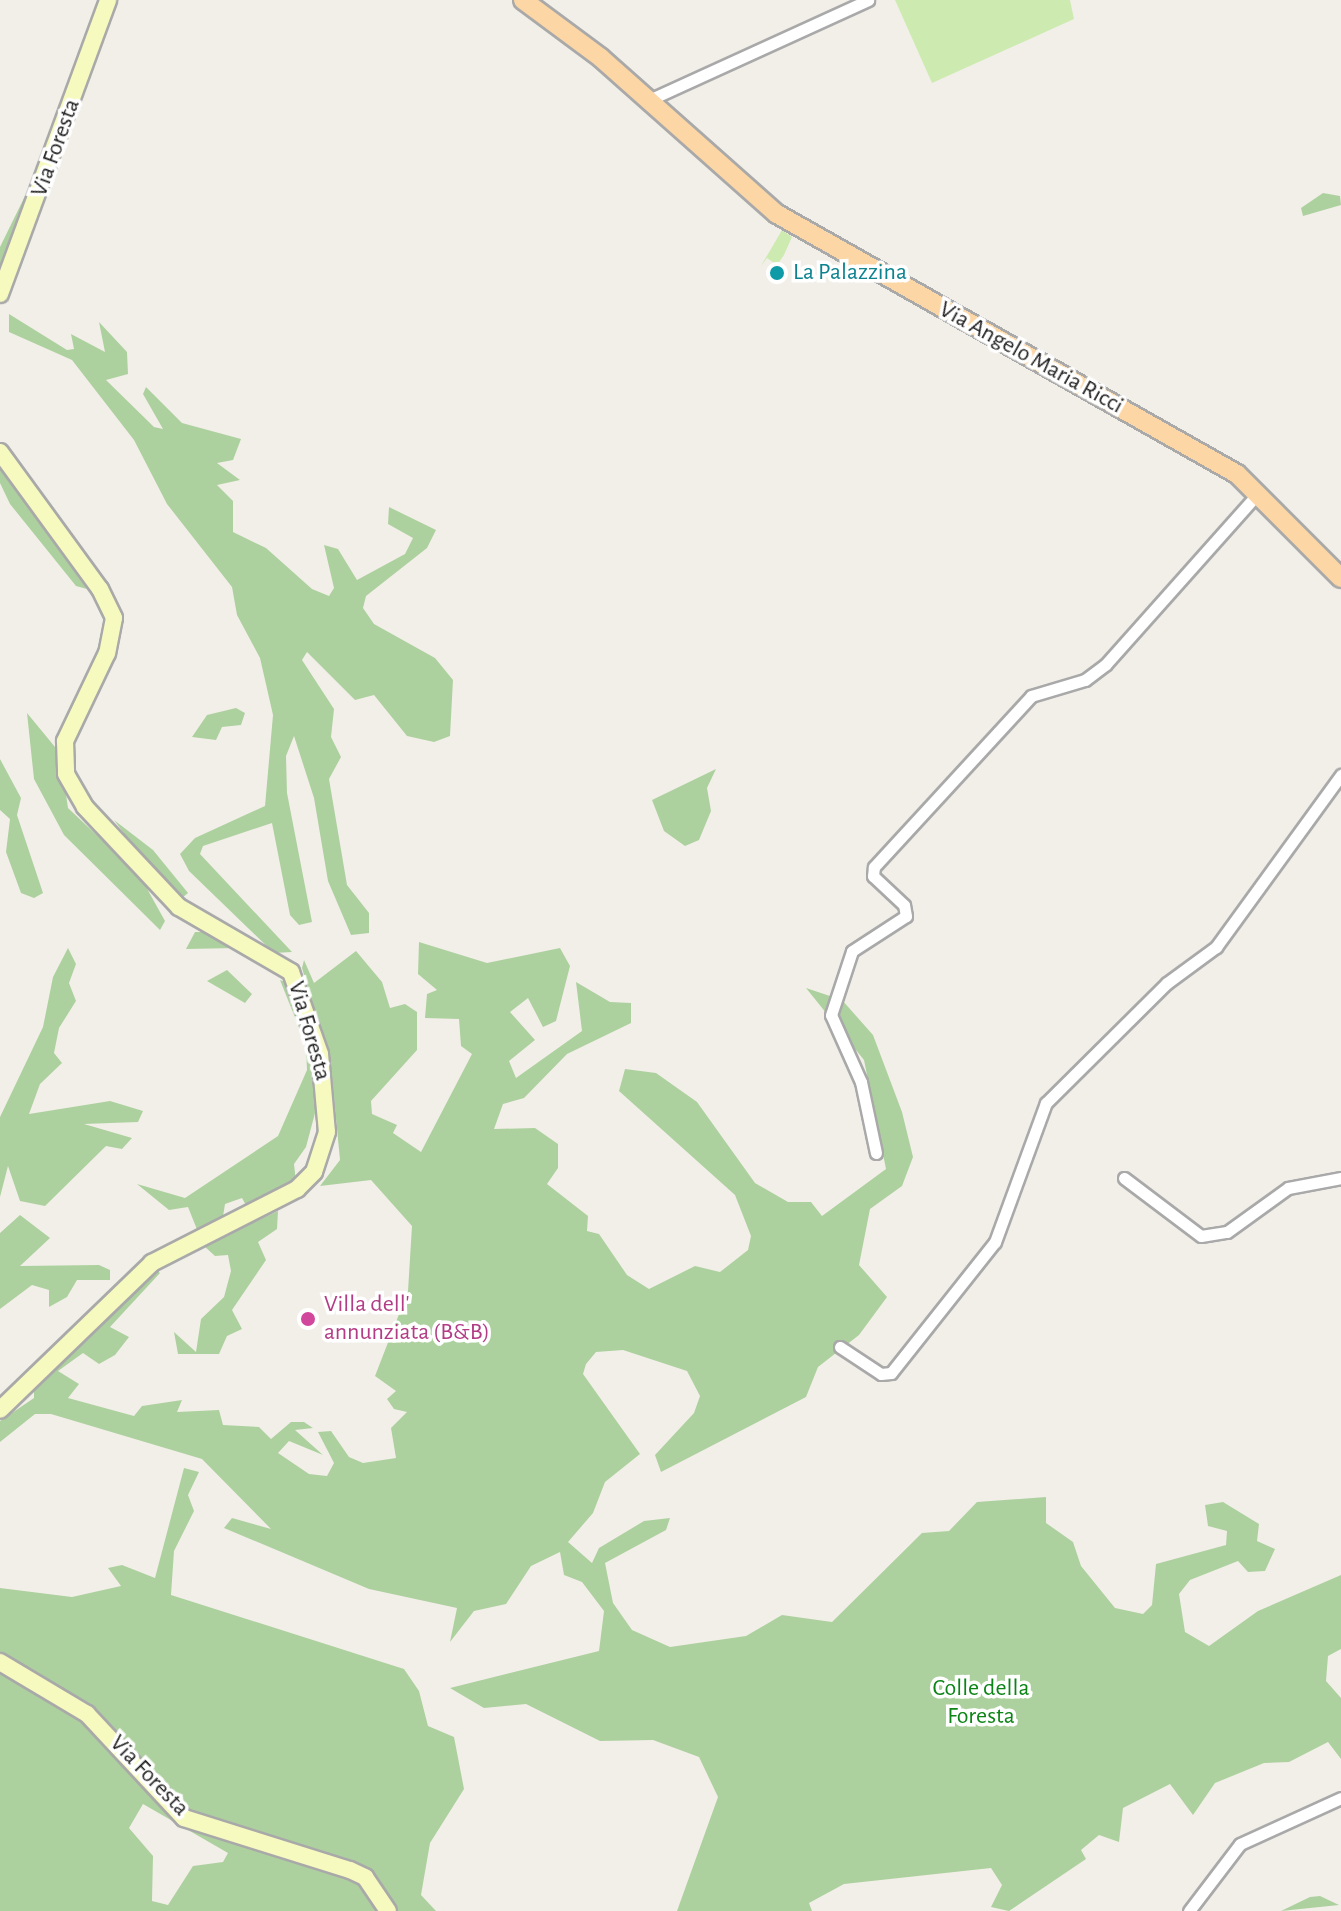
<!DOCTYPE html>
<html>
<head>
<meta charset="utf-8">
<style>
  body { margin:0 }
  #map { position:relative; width:1341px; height:1911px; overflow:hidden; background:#f2efe9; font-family:"Alegreya Sans",sans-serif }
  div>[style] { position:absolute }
  .grass>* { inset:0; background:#cdebb0 }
  .forest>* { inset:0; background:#add19e }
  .roads { filter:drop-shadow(2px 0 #a9a9a9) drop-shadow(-2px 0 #a9a9a9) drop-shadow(0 2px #a9a9a9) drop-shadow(0 -2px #a9a9a9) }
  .minor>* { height:11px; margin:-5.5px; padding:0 5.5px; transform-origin:5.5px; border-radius:5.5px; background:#fff }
  .secondary>* { height:16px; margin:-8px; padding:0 8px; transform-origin:8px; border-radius:8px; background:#f7fabf }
  .primary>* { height:18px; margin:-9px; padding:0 9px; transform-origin:9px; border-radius:9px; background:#fcd6a4 }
  .dots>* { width:22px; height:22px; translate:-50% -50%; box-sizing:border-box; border:4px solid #fff; border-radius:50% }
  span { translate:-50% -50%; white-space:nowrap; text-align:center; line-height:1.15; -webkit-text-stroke:7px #fff; paint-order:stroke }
  .street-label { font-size:24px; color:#222 }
  .culture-label { font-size:24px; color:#0d838f }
  .left { translate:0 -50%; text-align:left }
  .hotel-label { font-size:24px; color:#b23c85 }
  .park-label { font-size:24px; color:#0c8416 }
</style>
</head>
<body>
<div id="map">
  <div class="grass">
    <i style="clip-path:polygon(895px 0,1070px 0,1074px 19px,932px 83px)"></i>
    <i style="clip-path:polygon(782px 230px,792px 237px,784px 255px,777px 265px,767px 258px,761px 266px)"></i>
  </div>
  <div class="forest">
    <i style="clip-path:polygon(1323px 193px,1340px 196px,1341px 205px,1303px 216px,1301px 208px)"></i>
    <i style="clip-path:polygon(25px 196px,27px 203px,0 277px,0 247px)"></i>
    <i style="clip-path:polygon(9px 314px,67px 350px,74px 349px,71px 334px,105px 352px,99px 322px,127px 352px,128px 374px,106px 380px,154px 427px,163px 429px,143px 394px,146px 387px,182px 423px,241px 439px,233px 460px,217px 463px,240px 480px,217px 485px,233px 501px,233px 532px,266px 548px,312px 589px,329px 596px,334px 588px,324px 545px,338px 549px,357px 580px,405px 554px,413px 538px,388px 524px,389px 507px,436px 530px,427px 548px,366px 596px,363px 608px,374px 624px,435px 658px,453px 680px,450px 736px,434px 742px,407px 736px,374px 695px,355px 700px,307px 652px,302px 660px,334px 709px,331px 737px,341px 757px,329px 779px,347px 885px,369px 913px,369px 933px,351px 935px,328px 881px,314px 798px,294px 736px,286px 756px,287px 793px,312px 922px,299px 925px,290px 915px,272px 823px,203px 846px,200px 854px,292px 952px,274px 953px,189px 871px,180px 854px,195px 838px,265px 806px,273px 715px,260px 658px,237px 615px,232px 587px,167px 504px,134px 440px,72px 360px,9px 332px)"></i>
    <i style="clip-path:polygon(0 458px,16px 491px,87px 589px,76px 586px,10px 504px,0 483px)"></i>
    <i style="clip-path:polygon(236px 708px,245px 713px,241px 725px,222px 727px,216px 740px,192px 737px,207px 715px)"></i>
    <i style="clip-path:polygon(27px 713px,60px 753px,68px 808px,140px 876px,165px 921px,160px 930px,64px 835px,34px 779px)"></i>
    <i style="clip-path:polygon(0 759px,21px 798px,17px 815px,43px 893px,34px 898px,21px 893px,6px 852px,10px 819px,0 810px)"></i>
    <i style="clip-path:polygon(716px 769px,707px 788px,711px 811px,699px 840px,685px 846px,664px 831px,652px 800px)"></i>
    <i style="clip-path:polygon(114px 820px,153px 850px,188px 893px,182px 898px,161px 883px)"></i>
    <i style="clip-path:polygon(195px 932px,204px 932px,237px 948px,186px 949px)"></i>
    <i style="clip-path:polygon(419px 942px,487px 963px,560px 948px,570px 966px,556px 1021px,543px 1027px,528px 998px,510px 1012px,535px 1040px,509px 1061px,516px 1078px,582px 1031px,576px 982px,610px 1002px,631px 1003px,631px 1023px,567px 1054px,524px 1098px,503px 1104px,494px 1129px,535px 1128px,558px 1144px,558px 1168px,547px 1184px,588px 1216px,587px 1231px,599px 1234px,627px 1275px,649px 1289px,695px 1266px,720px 1272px,748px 1250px,751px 1236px,735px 1195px,619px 1091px,625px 1069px,656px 1073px,697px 1102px,755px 1183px,788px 1202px,811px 1202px,822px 1216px,886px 1169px,864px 1060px,806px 988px,842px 1000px,873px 1035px,902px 1112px,913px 1157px,902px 1186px,870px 1209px,859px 1265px,887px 1297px,859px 1335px,818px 1367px,806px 1397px,661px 1472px,655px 1455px,694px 1413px,700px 1396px,687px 1371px,623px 1350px,596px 1352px,586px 1364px,583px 1374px,640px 1454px,605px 1482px,593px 1513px,568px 1542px,592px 1563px,599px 1548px,644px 1521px,670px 1518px,666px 1530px,605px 1563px,613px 1603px,632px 1630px,670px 1647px,746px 1636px,782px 1615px,832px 1622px,922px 1533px,949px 1531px,977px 1502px,1046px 1497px,1046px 1523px,1073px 1542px,1081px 1566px,1115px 1608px,1143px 1614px,1152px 1605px,1156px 1564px,1226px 1545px,1227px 1531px,1208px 1526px,1205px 1505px,1223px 1502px,1259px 1524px,1257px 1541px,1275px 1549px,1265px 1571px,1248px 1572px,1238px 1561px,1190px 1580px,1179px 1594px,1185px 1632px,1209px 1646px,1258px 1611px,1341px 1575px,1341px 1649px,1328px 1656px,1326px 1681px,1341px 1698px,1341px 1759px,1328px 1742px,1289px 1762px,1264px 1763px,1215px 1783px,1193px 1815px,1170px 1784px,1123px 1808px,1119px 1842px,1099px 1835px,1081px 1850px,1086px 1859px,1009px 1911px,991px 1907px,1002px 1885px,991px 1868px,844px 1884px,809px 1903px,812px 1911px,677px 1911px,718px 1797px,699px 1757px,653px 1740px,600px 1741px,526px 1704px,484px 1708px,450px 1688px,599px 1651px,604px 1611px,582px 1582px,564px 1575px,560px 1552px,531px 1566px,506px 1604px,474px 1611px,450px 1642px,457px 1608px,369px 1589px,224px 1528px,232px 1518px,271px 1529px,202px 1459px,51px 1414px,35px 1414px,0 1442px,0 1421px,34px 1398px,34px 1387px,155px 1269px,160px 1273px,110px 1327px,129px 1337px,115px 1355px,99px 1364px,83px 1353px,58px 1371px,79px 1384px,68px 1398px,134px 1416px,142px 1406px,182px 1400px,177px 1412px,219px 1410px,223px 1425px,259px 1427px,271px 1439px,291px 1422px,304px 1422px,313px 1428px,295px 1430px,323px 1455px,289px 1441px,278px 1453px,309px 1474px,327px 1476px,334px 1463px,318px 1432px,331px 1431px,349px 1457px,363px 1463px,396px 1458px,391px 1428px,407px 1412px,394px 1409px,387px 1399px,396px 1391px,375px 1376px,408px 1291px,412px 1226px,371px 1180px,320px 1186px,340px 1160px,331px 1067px,302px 968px,304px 960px,314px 983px,356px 951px,382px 982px,390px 1008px,405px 1004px,417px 1012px,417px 1050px,371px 1101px,372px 1114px,397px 1125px,393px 1133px,421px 1152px,472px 1054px,461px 1046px,459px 1019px,425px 1018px,427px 994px,437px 990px,418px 974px)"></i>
    <i style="clip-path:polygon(68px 948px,76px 964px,69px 983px,76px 1001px,59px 1028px,54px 1053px,62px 1063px,40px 1084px,29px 1114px,110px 1101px,143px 1111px,138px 1122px,84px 1124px,132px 1138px,122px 1149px,106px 1146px,45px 1206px,20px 1201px,8px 1166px,0 1197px,0 1117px,43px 1027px,53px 977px)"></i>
    <i style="clip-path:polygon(227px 970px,252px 994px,245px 1003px,207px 981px)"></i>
    <i style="clip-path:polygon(280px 980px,292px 985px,313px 1043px,319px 1098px,306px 1147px,294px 1164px,296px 1182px,248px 1209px,242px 1198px,225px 1204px,222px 1223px,198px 1232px,188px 1207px,169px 1210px,137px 1184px,185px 1198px,278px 1136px,307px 1070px,306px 1045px)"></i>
    <i style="clip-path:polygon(278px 1211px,277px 1229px,258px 1242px,266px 1260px,232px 1310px,242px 1329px,227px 1336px,219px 1354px,178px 1354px,174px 1332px,196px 1352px,201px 1319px,224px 1297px,231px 1271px,228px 1255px,215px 1256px,203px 1245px)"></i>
    <i style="clip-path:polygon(20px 1215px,50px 1238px,20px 1266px,99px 1265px,110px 1270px,110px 1280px,77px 1280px,67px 1297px,49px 1307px,49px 1290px,32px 1285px,0 1309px,0 1233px)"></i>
    <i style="clip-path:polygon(evenodd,184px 1468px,199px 1472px,188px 1495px,194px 1511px,174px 1551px,171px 1595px,404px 1669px,419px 1691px,428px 1726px,454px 1737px,464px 1789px,430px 1843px,421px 1895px,436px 1911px,0 1911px,0 1588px,72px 1597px,121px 1586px,108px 1568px,122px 1565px,155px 1578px,184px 1468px,143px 1804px,228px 1853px,223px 1862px,193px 1866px,168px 1905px,152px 1901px,153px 1856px,129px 1828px,143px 1804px)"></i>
    <i style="clip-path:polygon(1320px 1896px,1339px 1905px,1281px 1911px,1310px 1897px)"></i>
  </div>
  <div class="roads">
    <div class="minor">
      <i style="left:649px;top:100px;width:241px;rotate:-24.5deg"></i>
      <i style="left:876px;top:1153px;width:73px;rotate:-101.9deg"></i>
      <i style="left:861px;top:1082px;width:73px;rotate:-114.1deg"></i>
      <i style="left:831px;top:1015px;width:67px;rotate:-71.8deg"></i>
      <i style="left:852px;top:951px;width:64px;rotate:-32.9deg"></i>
      <i style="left:906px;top:916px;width:11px;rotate:-100deg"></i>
      <i style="left:904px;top:905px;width:42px;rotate:-136.9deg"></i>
      <i style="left:873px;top:876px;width:9px;rotate:-84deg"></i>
      <i style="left:874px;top:867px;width:232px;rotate:-47.4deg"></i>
      <i style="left:1031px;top:696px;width:56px;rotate:-16.5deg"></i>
      <i style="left:1085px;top:680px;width:26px;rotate:-37deg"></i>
      <i style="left:1106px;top:664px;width:230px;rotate:-48.3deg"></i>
      <i style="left:1124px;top:1178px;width:96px;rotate:37deg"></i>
      <i style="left:1201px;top:1236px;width:26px;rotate:-9deg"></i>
      <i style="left:1227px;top:1232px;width:75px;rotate:-35.8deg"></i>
      <i style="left:1288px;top:1188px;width:54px;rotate:-10.7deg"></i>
      <i style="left:840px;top:1347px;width:49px;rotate:33.4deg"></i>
      <i style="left:881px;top:1374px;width:10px;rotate:-6deg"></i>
      <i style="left:891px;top:1373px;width:167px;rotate:-51.6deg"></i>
      <i style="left:995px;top:1242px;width:148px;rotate:-69.9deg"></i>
      <i style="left:1046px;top:1103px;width:170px;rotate:-44.8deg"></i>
      <i style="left:1167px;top:983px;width:61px;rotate:-36.3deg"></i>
      <i style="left:1216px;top:947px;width:213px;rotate:-54deg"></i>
      <i style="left:1189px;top:1911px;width:84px;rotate:-52.7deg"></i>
      <i style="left:1240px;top:1844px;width:111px;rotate:-24.5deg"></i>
    </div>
    <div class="secondary">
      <i style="left:0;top:294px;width:313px;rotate:-69.8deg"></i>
      <i style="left:0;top:452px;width:170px;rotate:53.9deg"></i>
      <i style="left:100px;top:589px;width:32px;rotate:64deg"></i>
      <i style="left:114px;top:618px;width:36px;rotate:101deg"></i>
      <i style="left:107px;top:653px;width:98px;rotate:115.5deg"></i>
      <i style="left:65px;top:741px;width:33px;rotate:88deg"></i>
      <i style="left:66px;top:774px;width:38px;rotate:60deg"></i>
      <i style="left:85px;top:807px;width:137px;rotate:46.8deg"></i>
      <i style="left:179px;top:907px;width:129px;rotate:30.1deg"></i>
      <i style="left:291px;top:972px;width:87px;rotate:70.5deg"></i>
      <i style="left:320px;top:1054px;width:78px;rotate:84.9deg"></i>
      <i style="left:327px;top:1132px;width:42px;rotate:108deg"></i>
      <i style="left:314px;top:1172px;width:24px;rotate:135deg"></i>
      <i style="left:297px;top:1189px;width:163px;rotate:153deg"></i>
      <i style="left:152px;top:1263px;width:211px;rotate:136deg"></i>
      <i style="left:0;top:1662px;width:101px;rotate:30.9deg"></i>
      <i style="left:87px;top:1714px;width:142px;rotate:47deg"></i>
      <i style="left:184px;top:1818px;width:174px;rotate:17.4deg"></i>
      <i style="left:350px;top:1870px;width:17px;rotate:25deg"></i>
      <i style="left:365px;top:1877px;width:41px;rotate:55.9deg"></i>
    </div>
    <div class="primary">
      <i style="left:523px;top:0;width:97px;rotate:36.6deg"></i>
      <i style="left:601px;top:58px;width:235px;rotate:41.6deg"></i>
      <i style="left:777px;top:214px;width:528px;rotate:29.48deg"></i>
      <i style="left:1237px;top:474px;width:147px;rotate:45deg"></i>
    </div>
  </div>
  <div class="dots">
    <i style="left:777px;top:273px;background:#0f9aa8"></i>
    <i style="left:308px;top:1319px;background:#d1479c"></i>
  </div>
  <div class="street-label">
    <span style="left:56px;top:148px;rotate:-70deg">Via Foresta</span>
    <span style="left:1031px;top:358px;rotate:29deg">Via Angelo Maria Ricci</span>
    <span style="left:309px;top:1031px;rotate:74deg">Via Foresta</span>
    <span style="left:149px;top:1776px;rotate:46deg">Via Foresta</span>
  </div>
  <div class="culture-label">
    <span class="left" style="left:793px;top:273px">La Palazzina</span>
  </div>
  <div class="hotel-label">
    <span class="left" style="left:324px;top:1319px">Villa dell'<br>annunziata (B&amp;B)</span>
  </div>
  <div class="park-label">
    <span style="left:981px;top:1703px">Colle della<br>Foresta</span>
  </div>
</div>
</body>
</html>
